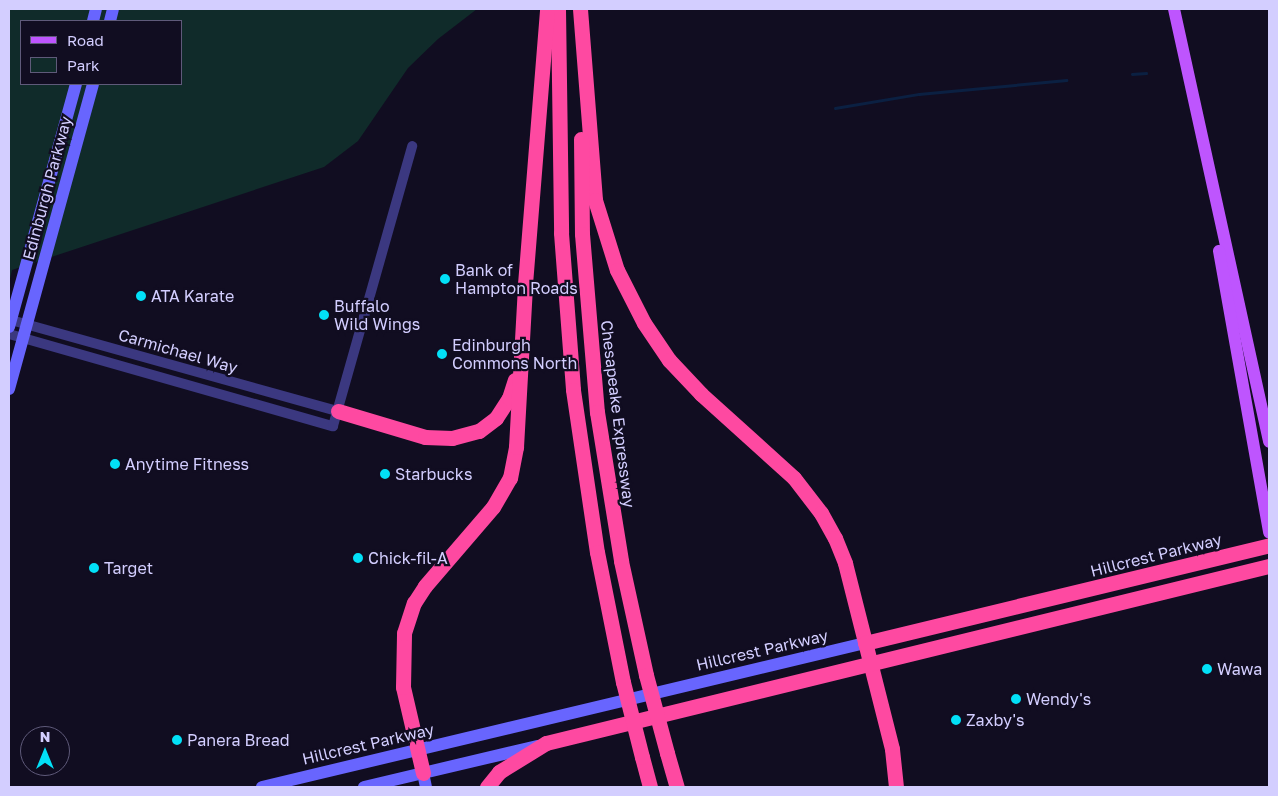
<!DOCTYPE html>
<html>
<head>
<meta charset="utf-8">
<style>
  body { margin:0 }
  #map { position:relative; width:1278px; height:796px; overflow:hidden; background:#110d21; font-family:"Golos Text",sans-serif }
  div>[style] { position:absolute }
  .green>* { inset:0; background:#102b2a }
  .stream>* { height:2.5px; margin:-1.25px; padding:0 1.25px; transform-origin:1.25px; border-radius:1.25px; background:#0b2042 }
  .street>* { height:10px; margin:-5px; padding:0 5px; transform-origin:5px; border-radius:5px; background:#3b3880 }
  .secondary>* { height:12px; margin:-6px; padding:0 6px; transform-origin:6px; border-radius:6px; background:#6865fe }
  .primary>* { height:12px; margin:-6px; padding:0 6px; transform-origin:6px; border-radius:6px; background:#be55fe }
  .highway>* { height:15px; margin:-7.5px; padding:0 7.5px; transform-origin:7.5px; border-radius:7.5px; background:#fe49a1 }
  .highway-bridge>* { height:15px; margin:-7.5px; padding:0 7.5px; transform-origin:7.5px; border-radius:7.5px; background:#fe49a1 }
  .dots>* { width:14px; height:14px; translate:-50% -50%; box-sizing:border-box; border:2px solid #110d21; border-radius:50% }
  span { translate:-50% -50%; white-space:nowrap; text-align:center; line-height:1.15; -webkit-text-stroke:4.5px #110d21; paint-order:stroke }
  .street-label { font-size:16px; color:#d3ceff }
  .poi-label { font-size:16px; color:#d3ceff }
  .left { translate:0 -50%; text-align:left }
  .frame { position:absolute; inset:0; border:10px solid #d3ceff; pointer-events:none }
  .legend { position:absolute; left:20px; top:20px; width:162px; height:65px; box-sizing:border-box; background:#110d21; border:1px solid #5f5a7a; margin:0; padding:6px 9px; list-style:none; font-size:15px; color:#d3ceff }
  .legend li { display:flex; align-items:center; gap:10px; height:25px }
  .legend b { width:25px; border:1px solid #5f5a7a }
  .north { position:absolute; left:20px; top:726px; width:50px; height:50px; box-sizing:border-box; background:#110d21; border:1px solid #5f5a7a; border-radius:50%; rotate:0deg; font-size:14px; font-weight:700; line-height:20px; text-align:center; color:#d3ceff }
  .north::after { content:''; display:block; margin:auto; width:18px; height:22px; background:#02e0f7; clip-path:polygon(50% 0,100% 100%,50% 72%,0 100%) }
</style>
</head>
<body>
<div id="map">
  <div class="green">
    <i style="clip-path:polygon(evenodd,9px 9px,483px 9px,477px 9px,438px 39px,408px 68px,358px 141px,324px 167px,12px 270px,9px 283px,9px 9px,21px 21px,181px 21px,181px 84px,21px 84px,21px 21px)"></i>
  </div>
  <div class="stream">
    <i style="left:1132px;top:74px;width:14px;rotate:-4deg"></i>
    <i style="left:835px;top:108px;width:85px;rotate:-9.5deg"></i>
    <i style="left:919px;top:94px;width:148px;rotate:-5.4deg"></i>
  </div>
  <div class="street">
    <i style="left:11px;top:320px;width:339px;rotate:15.6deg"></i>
    <i style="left:9px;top:334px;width:337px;rotate:15.9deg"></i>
    <i style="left:333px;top:426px;width:291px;rotate:-74.2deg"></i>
  </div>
  <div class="secondary">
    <i style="left:93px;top:21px;width:12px;rotate:-76deg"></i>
    <i style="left:110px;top:21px;width:12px;rotate:-76deg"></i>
    <i style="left:9px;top:327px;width:252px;rotate:-74.6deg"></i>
    <i style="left:9px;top:389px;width:316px;rotate:-74.6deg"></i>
    <i style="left:423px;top:773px;width:14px;rotate:78deg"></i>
    <i style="left:262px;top:787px;width:620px;rotate:-13.43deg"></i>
    <i style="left:364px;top:787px;width:178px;rotate:-13.3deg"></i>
  </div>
  <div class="primary">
    <i style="left:1174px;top:9px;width:443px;rotate:77.6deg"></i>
    <i style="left:1219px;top:251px;width:286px;rotate:79.9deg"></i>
  </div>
  <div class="highway">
    <i style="left:558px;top:9px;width:224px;rotate:89.2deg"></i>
    <i style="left:561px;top:233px;width:157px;rotate:85.6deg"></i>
    <i style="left:573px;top:390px;width:164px;rotate:81.6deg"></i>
    <i style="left:597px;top:552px;width:133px;rotate:78.7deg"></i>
    <i style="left:580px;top:9px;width:192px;rotate:85.5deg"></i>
    <i style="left:595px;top:200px;width:73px;rotate:72.6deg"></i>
    <i style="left:617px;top:270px;width:59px;rotate:63deg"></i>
    <i style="left:644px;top:323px;width:45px;rotate:56deg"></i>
    <i style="left:669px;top:360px;width:47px;rotate:46.7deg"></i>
    <i style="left:701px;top:394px;width:125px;rotate:42.1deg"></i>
    <i style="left:794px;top:478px;width:44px;rotate:52.4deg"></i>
    <i style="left:821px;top:513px;width:29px;rotate:61deg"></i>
    <i style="left:835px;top:538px;width:27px;rotate:68deg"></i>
    <i style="left:845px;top:563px;width:192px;rotate:75.8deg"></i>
    <i style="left:892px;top:749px;width:38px;rotate:84deg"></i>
    <i style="left:581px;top:139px;width:95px;rotate:89.4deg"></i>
    <i style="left:582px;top:234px;width:179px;rotate:85.2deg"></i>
    <i style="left:597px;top:412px;width:151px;rotate:80.8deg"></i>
    <i style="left:621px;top:561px;width:117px;rotate:77.6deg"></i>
    <i style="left:338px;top:411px;width:91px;rotate:16.6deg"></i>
    <i style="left:425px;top:437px;width:27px;rotate:2deg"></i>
    <i style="left:452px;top:438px;width:28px;rotate:-15deg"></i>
    <i style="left:479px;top:431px;width:21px;rotate:-37deg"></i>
    <i style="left:496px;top:418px;width:24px;rotate:-57deg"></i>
    <i style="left:509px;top:398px;width:19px;rotate:-72deg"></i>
    <i style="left:865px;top:643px;width:416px;rotate:-13.6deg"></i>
    <i style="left:667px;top:753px;width:35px;rotate:74deg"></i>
    <i style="left:642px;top:757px;width:31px;rotate:75deg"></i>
    <i style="left:423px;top:773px;width:88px;rotate:-103.1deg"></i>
    <i style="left:403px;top:687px;width:54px;rotate:-88.9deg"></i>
    <i style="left:404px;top:633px;width:32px;rotate:-72deg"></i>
    <i style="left:414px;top:603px;width:20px;rotate:-57deg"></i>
    <i style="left:425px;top:586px;width:104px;rotate:-49.3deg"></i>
    <i style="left:493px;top:507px;width:34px;rotate:-60deg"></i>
    <i style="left:510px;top:478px;width:32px;rotate:-79deg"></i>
    <i style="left:516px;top:447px;width:163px;rotate:-86.8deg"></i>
    <i style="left:525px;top:284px;width:276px;rotate:-85.4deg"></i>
    <i style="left:487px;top:787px;width:19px;rotate:-51deg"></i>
    <i style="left:499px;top:772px;width:55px;rotate:-31.7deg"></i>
    <i style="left:546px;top:743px;width:744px;rotate:-13.76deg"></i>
  </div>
  <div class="highway-bridge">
    <i style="left:646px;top:675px;width:81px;rotate:74.9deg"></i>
    <i style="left:623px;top:682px;width:77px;rotate:75.8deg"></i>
  </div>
  <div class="dots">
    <i style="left:445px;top:279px;background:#02e0f7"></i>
    <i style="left:141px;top:296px;background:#02e0f7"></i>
    <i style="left:324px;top:315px;background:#02e0f7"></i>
    <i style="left:442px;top:354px;background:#02e0f7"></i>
    <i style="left:115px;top:464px;background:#02e0f7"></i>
    <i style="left:385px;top:474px;background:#02e0f7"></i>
    <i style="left:358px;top:558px;background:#02e0f7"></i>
    <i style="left:94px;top:568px;background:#02e0f7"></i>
    <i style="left:1207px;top:669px;background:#02e0f7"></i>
    <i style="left:1016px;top:699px;background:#02e0f7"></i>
    <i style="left:956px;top:720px;background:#02e0f7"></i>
    <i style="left:177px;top:740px;background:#02e0f7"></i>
  </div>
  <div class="street-label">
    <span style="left:47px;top:188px;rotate:-75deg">Edinburgh Parkway</span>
    <span style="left:178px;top:351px;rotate:16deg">Carmichael Way</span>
    <span style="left:618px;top:414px;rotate:83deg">Chesapeake Expressway</span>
    <span style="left:1156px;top:555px;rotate:-14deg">Hillcrest Parkway</span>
    <span style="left:762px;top:650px;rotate:-13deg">Hillcrest Parkway</span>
    <span style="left:368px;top:744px;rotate:-13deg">Hillcrest Parkway</span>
  </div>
  <div class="poi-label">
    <span class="left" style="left:455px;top:279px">Bank of<br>Hampton Roads</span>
    <span class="left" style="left:151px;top:296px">ATA Karate</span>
    <span class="left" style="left:334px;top:315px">Buffalo<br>Wild Wings</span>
    <span class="left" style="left:452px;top:354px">Edinburgh<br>Commons North</span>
    <span class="left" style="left:125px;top:464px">Anytime Fitness</span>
    <span class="left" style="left:395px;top:474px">Starbucks</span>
    <span class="left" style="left:368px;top:558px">Chick-fil-A</span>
    <span class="left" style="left:104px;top:568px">Target</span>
    <span class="left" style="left:1217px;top:669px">Wawa</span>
    <span class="left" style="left:1026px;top:699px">Wendy's</span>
    <span class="left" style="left:966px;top:720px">Zaxby's</span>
    <span class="left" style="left:187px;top:740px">Panera Bread</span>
  </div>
  <div class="frame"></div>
  <ul class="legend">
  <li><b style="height:6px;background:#be55fe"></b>Road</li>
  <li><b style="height:14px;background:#102b2a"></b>Park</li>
  </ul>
  <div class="north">N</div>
</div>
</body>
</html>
